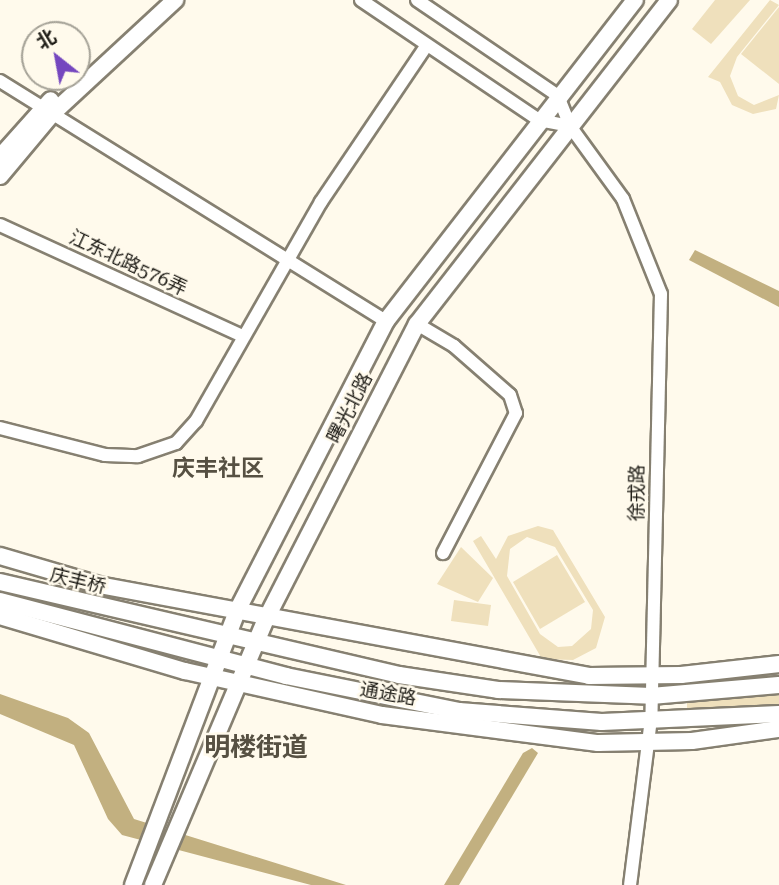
<!DOCTYPE html>
<html>
<head>
<meta charset="utf-8">
<style>
  body { margin:0 }
  #map { position:relative; width:779px; height:885px; overflow:hidden; background:#fffaec; font-family:"Roboto Serif","Noto Sans SC",serif }
  div>[style] { position:absolute }
  .green>* { inset:0; background:#efe0bc }
  .water>* { inset:0; background:#c2b080 }
  .roads { filter:drop-shadow(2px 0 #868071) drop-shadow(-2px 0 #868071) drop-shadow(0 2px #868071) drop-shadow(0 -2px #868071) }
  .minor>* { height:12px; margin:-6px; padding:0 6px; transform-origin:6px; border-radius:6px; background:#fff }
  .major>* { height:16px; margin:-8px; padding:0 8px; transform-origin:8px; border-radius:8px; background:#fff }
  span { translate:-50% -50%; white-space:nowrap; text-align:center; line-height:1.15; -webkit-text-stroke:5px #fffaec; paint-order:stroke }
  .street-label { font-size:19px; color:#1f1d17 }
  .quarter-label { font-size:23px; color:#565042; font-weight:700 }
  .district-label { font-size:26px; color:#565042; font-weight:700 }
  .north { position:absolute; left:21px; top:21px; width:70px; height:70px; box-sizing:border-box; background:#fffaec; border:2px solid #a5a297; border-radius:50%; rotate:329deg; font-size:19px; font-weight:700; line-height:28px; text-align:center; color:#1f1d17 }
  .north::after { content:''; display:block; margin:auto; width:24px; height:32px; background:#7547bf; clip-path:polygon(50% 0,100% 100%,50% 72%,0 100%) }
</style>
</head>
<body>
<div id="map">
  <div class="green">
    <i style="clip-path:polygon(715px 0,750px 0,711px 44px,692px 29px)"></i>
    <i style="clip-path:polygon(770px 0,779px 5px,737px 57px,730px 76px,738px 96px,754px 105px,779px 95px,776px 109px,753px 114px,732px 105px,720px 82px,708px 77px)"></i>
    <i style="clip-path:polygon(779px 7px,779px 84px,741px 54px)"></i>
    <i style="clip-path:polygon(evenodd,538px 526px,553px 530px,605px 617px,596px 648px,573px 660px,542px 659px,473px 541px,481px 536px,496px 559px,508px 536px,538px 526px,527px 537px,555px 547px,593px 610px,591px 629px,572px 646px,558px 647px,540px 634px,507px 576px,510px 549px,527px 537px)"></i>
    <i style="clip-path:polygon(461px 547px,493px 578px,478px 602px,437px 584px)"></i>
    <i style="clip-path:polygon(557px 555px,585px 602px,540px 629px,513px 582px)"></i>
    <i style="clip-path:polygon(454px 600px,491px 605px,488px 626px,451px 621px)"></i>
    <i style="clip-path:polygon(779px 695px,779px 706px,687px 713px,687px 702px)"></i>
  </div>
  <div class="water">
    <i style="clip-path:polygon(695px 250px,779px 291px,779px 307px,689px 260px)"></i>
    <i style="clip-path:polygon(0 694px,68px 718px,89px 733px,134px 819px,346px 885px,311px 885px,122px 835px,108px 819px,74px 745px,0 714px)"></i>
    <i style="clip-path:polygon(532px 748px,538px 753px,459px 885px,444px 885px,523px 753px)"></i>
  </div>
  <div class="roads">
    <div class="minor">
      <i style="left:361px;top:0;width:215px;rotate:34deg"></i>
      <i style="left:539px;top:120px;width:32px;rotate:11deg"></i>
      <i style="left:417px;top:0;width:171px;rotate:34.2deg"></i>
      <i style="left:558px;top:96px;width:32px;rotate:68deg"></i>
      <i style="left:570px;top:126px;width:90px;rotate:54deg"></i>
      <i style="left:623px;top:199px;width:102px;rotate:68.2deg"></i>
      <i style="left:661px;top:294px;width:425px;rotate:91.3deg"></i>
      <i style="left:651px;top:719px;width:167px;rotate:97.2deg"></i>
      <i style="left:0;top:81px;width:455px;rotate:31.9deg"></i>
      <i style="left:0;top:225px;width:264px;rotate:24.6deg"></i>
      <i style="left:417px;top:324px;width:43px;rotate:30.7deg"></i>
      <i style="left:454px;top:346px;width:74px;rotate:41.2deg"></i>
      <i style="left:510px;top:395px;width:19px;rotate:72deg"></i>
      <i style="left:516px;top:413px;width:158px;rotate:117.5deg"></i>
      <i style="left:0;top:428px;width:108px;rotate:14.4deg"></i>
      <i style="left:105px;top:455px;width:33px;rotate:2deg"></i>
      <i style="left:138px;top:456px;width:40px;rotate:-18.9deg"></i>
      <i style="left:176px;top:443px;width:30px;rotate:-48deg"></i>
      <i style="left:196px;top:421px;width:252px;rotate:-60.3deg"></i>
      <i style="left:321px;top:202px;width:189px;rotate:-56deg"></i>
    </div>
    <div class="major">
      <i style="left:0;top:157px;width:76px;rotate:-48.2deg"></i>
      <i style="left:0;top:176px;width:81px;rotate:-50deg"></i>
      <i style="left:52px;top:114px;width:168px;rotate:-42.8deg"></i>
      <i style="left:0;top:556px;width:103px;rotate:16.3deg"></i>
      <i style="left:99px;top:585px;width:498px;rotate:10.5deg"></i>
      <i style="left:589px;top:676px;width:92px;rotate:-0.6deg"></i>
      <i style="left:681px;top:675px;width:99px;rotate:-6.4deg"></i>
      <i style="left:0;top:582px;width:410px;rotate:13.1deg"></i>
      <i style="left:399px;top:675px;width:100px;rotate:8.6deg"></i>
      <i style="left:498px;top:690px;width:153px;rotate:2.2deg"></i>
      <i style="left:651px;top:696px;width:128px;rotate:-4.9deg"></i>
      <i style="left:0;top:601px;width:296px;rotate:14.7deg"></i>
      <i style="left:286px;top:676px;width:177px;rotate:11.4deg"></i>
      <i style="left:459px;top:711px;width:143px;rotate:4.4deg"></i>
      <i style="left:602px;top:722px;width:177px;rotate:-2.6deg"></i>
      <i style="left:0;top:616px;width:193px;rotate:16.6deg"></i>
      <i style="left:185px;top:671px;width:202px;rotate:12.6deg"></i>
      <i style="left:382px;top:715px;width:218px;rotate:7.4deg"></i>
      <i style="left:598px;top:743px;width:94px;rotate:-1.2deg"></i>
      <i style="left:692px;top:741px;width:88px;rotate:-7.9deg"></i>
      <i style="left:133px;top:885px;width:293px;rotate:-69.2deg"></i>
      <i style="left:237px;top:611px;width:326px;rotate:-62.8deg"></i>
      <i style="left:386px;top:321px;width:406px;rotate:-52.2deg"></i>
      <i style="left:153px;top:885px;width:289px;rotate:-67deg"></i>
      <i style="left:266px;top:619px;width:331px;rotate:-62.9deg"></i>
      <i style="left:417px;top:324px;width:410px;rotate:-52.1deg"></i>
    </div>
  </div>
  <div class="street-label">
    <span style="left:128px;top:263px;rotate:25deg">江东北路576弄</span>
    <span style="left:350px;top:408px;rotate:-63deg">曙光北路</span>
    <span style="left:637px;top:493px;rotate:-89deg">徐戎路</span>
    <span style="left:78px;top:581px;rotate:14deg">庆丰桥</span>
    <span style="left:388px;top:694px;rotate:10deg">通途路</span>
  </div>
  <div class="quarter-label">
    <span style="left:218px;top:469px">庆丰社区</span>
  </div>
  <div class="district-label">
    <span style="left:256px;top:748px">明楼街道</span>
  </div>
  <div class="north">北</div>
</div>
</body>
</html>
